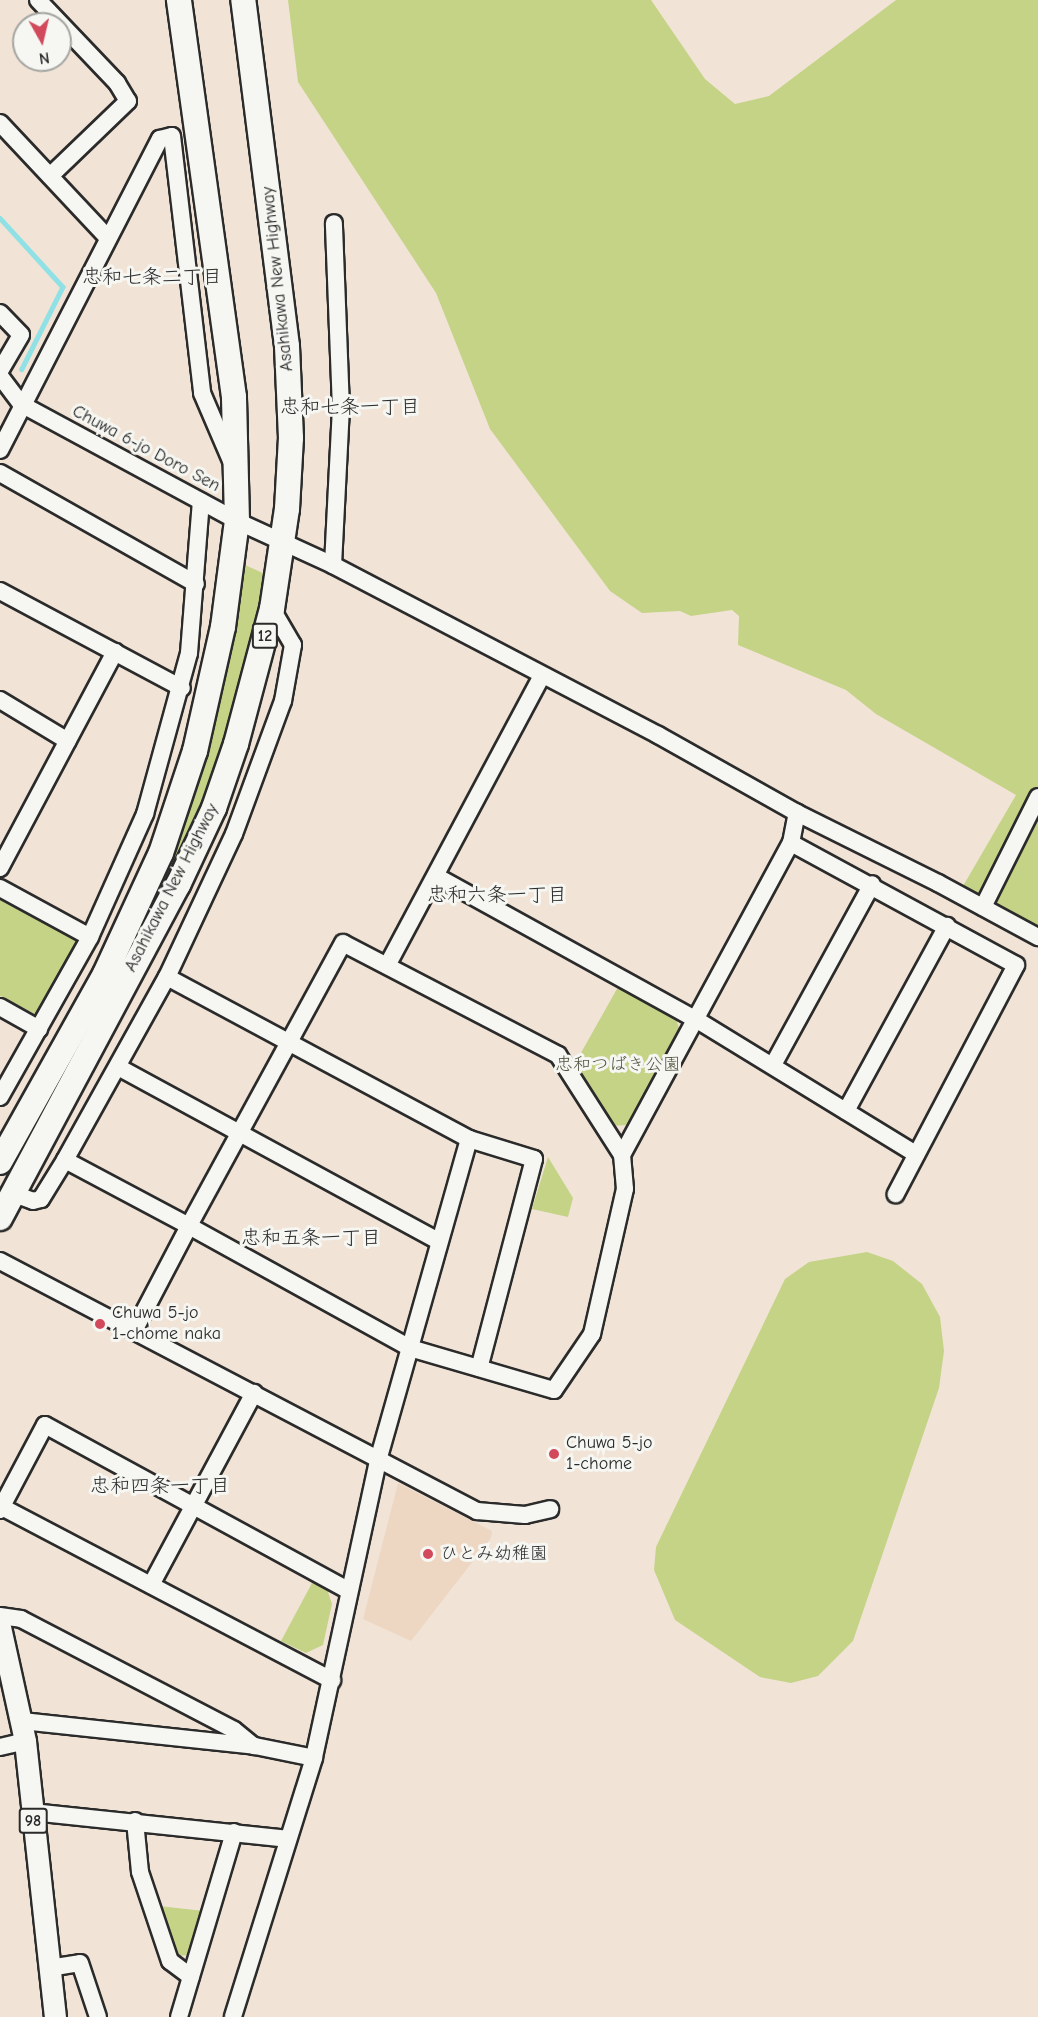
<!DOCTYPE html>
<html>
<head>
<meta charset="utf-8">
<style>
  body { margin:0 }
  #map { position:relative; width:1038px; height:2017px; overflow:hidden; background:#f1e4d6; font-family:"Comic Neue","Klee One",sans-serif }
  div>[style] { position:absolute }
  .built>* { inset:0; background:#edd7c2 }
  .green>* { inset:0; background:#c5d387 }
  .stream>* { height:4.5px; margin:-2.25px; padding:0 2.25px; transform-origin:2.25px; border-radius:2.25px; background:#8fe1e5 }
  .roads { filter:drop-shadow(2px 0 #2b2b2b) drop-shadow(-2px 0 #2b2b2b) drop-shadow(0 2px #2b2b2b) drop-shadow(0 -2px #2b2b2b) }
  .minor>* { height:16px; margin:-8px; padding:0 8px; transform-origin:8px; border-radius:8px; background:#f6f6f2 }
  .major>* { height:21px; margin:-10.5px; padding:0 10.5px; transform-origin:10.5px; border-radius:10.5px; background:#f6f6f2 }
  .highway>* { height:24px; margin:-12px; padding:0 12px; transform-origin:12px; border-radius:12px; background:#f6f6f2 }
  .dots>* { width:16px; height:16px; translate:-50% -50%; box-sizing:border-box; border:3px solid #f6f6f2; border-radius:50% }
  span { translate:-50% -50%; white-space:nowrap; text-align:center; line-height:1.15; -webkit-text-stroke:6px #f6f6f2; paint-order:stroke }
  .shield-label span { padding:2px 4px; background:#f6f6f2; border:2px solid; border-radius:4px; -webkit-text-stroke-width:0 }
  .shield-label { font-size:16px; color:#2b2b2b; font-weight:700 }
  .street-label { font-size:18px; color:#2b2b2b }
  .park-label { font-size:18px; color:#525542 }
  .poi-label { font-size:18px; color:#2b2b2b }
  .left { translate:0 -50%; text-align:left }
  .neighbourhood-label { font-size:20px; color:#2b2b2b }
  .north { position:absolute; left:12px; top:12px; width:60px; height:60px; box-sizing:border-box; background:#f6f6f2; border:2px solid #a5a5a2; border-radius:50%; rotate:172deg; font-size:16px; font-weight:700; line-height:24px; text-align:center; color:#2b2b2b }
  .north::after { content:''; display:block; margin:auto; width:21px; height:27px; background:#d1495b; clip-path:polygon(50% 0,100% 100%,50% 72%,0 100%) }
</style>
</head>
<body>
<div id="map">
  <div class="built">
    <i style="clip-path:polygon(398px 1483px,492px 1531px,491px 1538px,411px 1641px,363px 1619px)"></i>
  </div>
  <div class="green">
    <i style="clip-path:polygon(288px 0,651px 0,705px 79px,735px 104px,769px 96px,896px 0,1038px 0,1038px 926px,963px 886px,1016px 795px,876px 714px,846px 690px,738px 645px,739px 616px,732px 610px,691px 616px,680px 611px,642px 613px,610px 591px,490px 429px,436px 293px,298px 82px)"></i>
    <i style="clip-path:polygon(245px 565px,267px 575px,249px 668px,200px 824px,119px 977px,114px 974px,203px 757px,236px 625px)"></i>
    <i style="clip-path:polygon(0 894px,81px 939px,39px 1016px,0 996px)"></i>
    <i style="clip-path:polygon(618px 987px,676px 1019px,680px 1031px,629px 1125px,609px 1126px,573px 1067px)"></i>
    <i style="clip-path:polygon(548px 1157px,573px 1198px,568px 1217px,532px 1209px)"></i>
    <i style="clip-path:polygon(867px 1252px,893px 1261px,922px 1284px,940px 1317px,944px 1351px,939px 1388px,853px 1641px,818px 1676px,791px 1683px,760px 1677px,675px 1620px,654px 1570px,656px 1547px,785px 1279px,809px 1262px)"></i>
    <i style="clip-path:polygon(312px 1583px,327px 1589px,332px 1604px,323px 1645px,306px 1653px,281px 1641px)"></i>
    <i style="clip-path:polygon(159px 1906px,204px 1911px,191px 1955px,176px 1956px)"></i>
  </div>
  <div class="stream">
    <i style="left:0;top:218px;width:93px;rotate:47.6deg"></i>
    <i style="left:63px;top:287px;width:92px;rotate:116.6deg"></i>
  </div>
  <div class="roads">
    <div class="minor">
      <i style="left:38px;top:0;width:115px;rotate:46.4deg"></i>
      <i style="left:117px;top:83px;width:21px;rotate:59deg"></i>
      <i style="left:128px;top:101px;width:108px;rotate:136.1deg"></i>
      <i style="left:0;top:123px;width:158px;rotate:46.8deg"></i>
      <i style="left:0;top:313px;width:30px;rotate:46deg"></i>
      <i style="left:21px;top:335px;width:42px;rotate:120.3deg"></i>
      <i style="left:0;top:376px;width:35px;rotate:53deg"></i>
      <i style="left:21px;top:404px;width:246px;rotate:28.4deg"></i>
      <i style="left:237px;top:521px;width:106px;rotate:24.6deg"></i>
      <i style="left:333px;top:565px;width:367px;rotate:27.6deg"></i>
      <i style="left:658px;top:735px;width:159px;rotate:29.3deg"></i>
      <i style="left:797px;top:813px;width:157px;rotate:26.4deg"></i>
      <i style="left:938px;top:883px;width:114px;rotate:28.4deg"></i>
      <i style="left:0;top:450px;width:350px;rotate:-62.8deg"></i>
      <i style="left:160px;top:139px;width:12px;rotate:-14deg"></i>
      <i style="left:172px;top:136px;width:259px;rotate:83.3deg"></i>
      <i style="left:202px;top:393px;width:76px;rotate:66.8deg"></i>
      <i style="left:0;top:473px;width:225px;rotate:29.5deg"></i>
      <i style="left:333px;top:565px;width:156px;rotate:-87.1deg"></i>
      <i style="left:341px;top:409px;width:186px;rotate:-92.2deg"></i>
      <i style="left:0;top:591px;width:206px;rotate:28.1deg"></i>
      <i style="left:0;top:700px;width:79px;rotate:31.1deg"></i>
      <i style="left:791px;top:843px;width:256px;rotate:28.5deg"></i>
      <i style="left:1016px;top:965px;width:259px;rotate:117.7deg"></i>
      <i style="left:0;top:868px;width:245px;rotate:-62deg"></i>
      <i style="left:436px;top:876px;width:298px;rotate:28.9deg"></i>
      <i style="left:697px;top:1020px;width:257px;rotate:31.5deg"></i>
      <i style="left:0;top:888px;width:102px;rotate:28.6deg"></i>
      <i style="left:983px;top:907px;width:123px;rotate:-63.4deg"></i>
      <i style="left:388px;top:964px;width:327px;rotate:-61.9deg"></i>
      <i style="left:167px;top:977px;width:343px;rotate:28.2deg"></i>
      <i style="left:469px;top:1139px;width:335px;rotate:105.8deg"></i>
      <i style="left:378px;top:1461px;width:304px;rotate:102.2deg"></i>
      <i style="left:314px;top:1758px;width:271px;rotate:107.4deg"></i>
      <i style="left:0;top:1007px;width:45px;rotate:29.4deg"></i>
      <i style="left:773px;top:1065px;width:206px;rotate:-61.3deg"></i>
      <i style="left:118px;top:1067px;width:365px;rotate:28.5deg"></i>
      <i style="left:0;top:1097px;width:184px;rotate:-60.6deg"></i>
      <i style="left:90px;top:937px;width:135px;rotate:-65.9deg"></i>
      <i style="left:145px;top:814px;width:167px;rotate:-74.7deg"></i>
      <i style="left:189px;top:653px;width:152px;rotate:-85.5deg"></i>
      <i style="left:846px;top:1111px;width:211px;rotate:-61.4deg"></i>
      <i style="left:469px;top:1139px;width:68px;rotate:17.1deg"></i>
      <i style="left:534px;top:1159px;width:216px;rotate:104.7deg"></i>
      <i style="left:622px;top:1155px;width:355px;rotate:-61.6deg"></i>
      <i style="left:791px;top:843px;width:31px;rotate:-79deg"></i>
      <i style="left:65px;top:1160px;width:140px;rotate:28deg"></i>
      <i style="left:189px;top:1226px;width:252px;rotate:28.9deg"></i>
      <i style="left:410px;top:1348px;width:150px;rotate:16.3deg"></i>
      <i style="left:554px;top:1390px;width:68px;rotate:-55.8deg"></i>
      <i style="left:592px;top:1334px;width:149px;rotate:-77.2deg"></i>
      <i style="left:625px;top:1189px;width:34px;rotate:-95deg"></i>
      <i style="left:622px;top:1155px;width:119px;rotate:-122.6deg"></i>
      <i style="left:558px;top:1055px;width:242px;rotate:-152.5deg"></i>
      <i style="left:343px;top:943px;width:322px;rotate:118.6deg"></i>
      <i style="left:189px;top:1226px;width:116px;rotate:117.7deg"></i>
      <i style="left:14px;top:1194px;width:20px;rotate:20deg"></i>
      <i style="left:33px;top:1201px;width:8px;rotate:-14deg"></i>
      <i style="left:41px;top:1199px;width:46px;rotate:-58.4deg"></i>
      <i style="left:65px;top:1160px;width:210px;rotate:-60.9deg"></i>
      <i style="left:167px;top:977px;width:158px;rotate:-64.9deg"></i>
      <i style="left:234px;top:834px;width:142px;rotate:-69.8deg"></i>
      <i style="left:283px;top:701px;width:57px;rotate:-79.9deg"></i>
      <i style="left:293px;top:645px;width:42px;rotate:-120.3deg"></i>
      <i style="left:0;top:1261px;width:539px;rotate:27.66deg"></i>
      <i style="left:477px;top:1511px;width:48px;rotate:4.8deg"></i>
      <i style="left:525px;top:1515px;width:26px;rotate:-13deg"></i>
      <i style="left:2px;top:1507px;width:373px;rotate:27.7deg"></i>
      <i style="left:0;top:1510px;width:96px;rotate:-62.1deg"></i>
      <i style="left:45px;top:1425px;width:346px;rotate:28.6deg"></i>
      <i style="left:151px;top:1585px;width:218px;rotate:-61.8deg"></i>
      <i style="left:0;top:1616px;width:21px;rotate:8deg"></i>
      <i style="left:21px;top:1619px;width:240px;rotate:27.5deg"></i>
      <i style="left:234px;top:1730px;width:26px;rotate:39deg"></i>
      <i style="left:22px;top:1721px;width:234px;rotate:6.1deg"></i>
      <i style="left:255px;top:1746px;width:60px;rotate:11.5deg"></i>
      <i style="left:0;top:1747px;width:26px;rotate:-13deg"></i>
      <i style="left:32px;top:1812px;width:256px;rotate:6deg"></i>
      <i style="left:135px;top:1821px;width:51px;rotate:84.4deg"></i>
      <i style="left:140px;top:1872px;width:94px;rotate:71.4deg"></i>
      <i style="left:170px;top:1961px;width:26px;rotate:37deg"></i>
      <i style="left:49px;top:1968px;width:31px;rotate:-9deg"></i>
      <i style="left:80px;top:1963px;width:57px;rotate:71.6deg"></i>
      <i style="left:179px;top:2017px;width:193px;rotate:-73.4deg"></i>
    </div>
    <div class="major">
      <i style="left:0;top:1627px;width:117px;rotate:77.6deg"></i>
      <i style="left:25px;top:1741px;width:278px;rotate:83.8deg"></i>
    </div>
    <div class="highway">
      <i style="left:0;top:1162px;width:215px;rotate:-60.8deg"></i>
      <i style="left:105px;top:974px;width:133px;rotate:-65.2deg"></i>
      <i style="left:161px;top:853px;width:108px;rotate:-71.6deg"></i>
      <i style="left:195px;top:751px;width:127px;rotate:-77.3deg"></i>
      <i style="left:223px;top:627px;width:107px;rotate:-82.5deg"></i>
      <i style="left:237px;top:521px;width:124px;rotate:-91.4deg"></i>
      <i style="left:234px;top:397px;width:401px;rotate:-97.9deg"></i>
      <i style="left:0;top:1218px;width:378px;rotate:-61.9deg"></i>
      <i style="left:178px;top:885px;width:85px;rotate:-64.9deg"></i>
      <i style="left:214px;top:808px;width:68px;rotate:-71deg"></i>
      <i style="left:236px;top:744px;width:140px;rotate:-75.1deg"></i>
      <i style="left:272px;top:609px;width:101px;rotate:-81.5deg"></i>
      <i style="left:287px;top:509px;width:71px;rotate:-86.8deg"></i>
      <i style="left:291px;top:438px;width:92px;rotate:-92.5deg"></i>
      <i style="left:287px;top:346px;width:349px;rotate:-97.2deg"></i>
    </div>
  </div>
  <div class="dots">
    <i style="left:100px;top:1324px;background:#d1495b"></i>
    <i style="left:554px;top:1454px;background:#d1495b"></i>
    <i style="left:428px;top:1554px;background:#d1495b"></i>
  </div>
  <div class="shield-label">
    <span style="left:265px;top:636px">12</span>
    <span style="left:33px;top:1821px">98</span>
  </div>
  <div class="street-label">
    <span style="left:278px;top:279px;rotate:-96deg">Asahikawa New Highway</span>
    <span style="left:146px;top:449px;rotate:28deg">Chuwa 6-jo Doro Sen</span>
    <span style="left:172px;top:888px;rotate:-63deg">Asahikawa New Highway</span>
  </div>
  <div class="park-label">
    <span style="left:618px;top:1065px">忠和つばき公園</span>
  </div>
  <div class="poi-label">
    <span class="left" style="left:112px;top:1324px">Chuwa 5-jo<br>1-chome naka</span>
    <span class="left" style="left:566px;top:1454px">Chuwa 5-jo<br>1-chome</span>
    <span class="left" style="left:440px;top:1554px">ひとみ幼稚園</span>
  </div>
  <div class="neighbourhood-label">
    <span style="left:152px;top:276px">忠和七条二丁目</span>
    <span style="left:350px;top:406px">忠和七条一丁目</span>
    <span style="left:497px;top:894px">忠和六条一丁目</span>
    <span style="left:311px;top:1237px">忠和五条一丁目</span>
    <span style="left:160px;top:1485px">忠和四条一丁目</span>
  </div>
  <div class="north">N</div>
</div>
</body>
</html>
